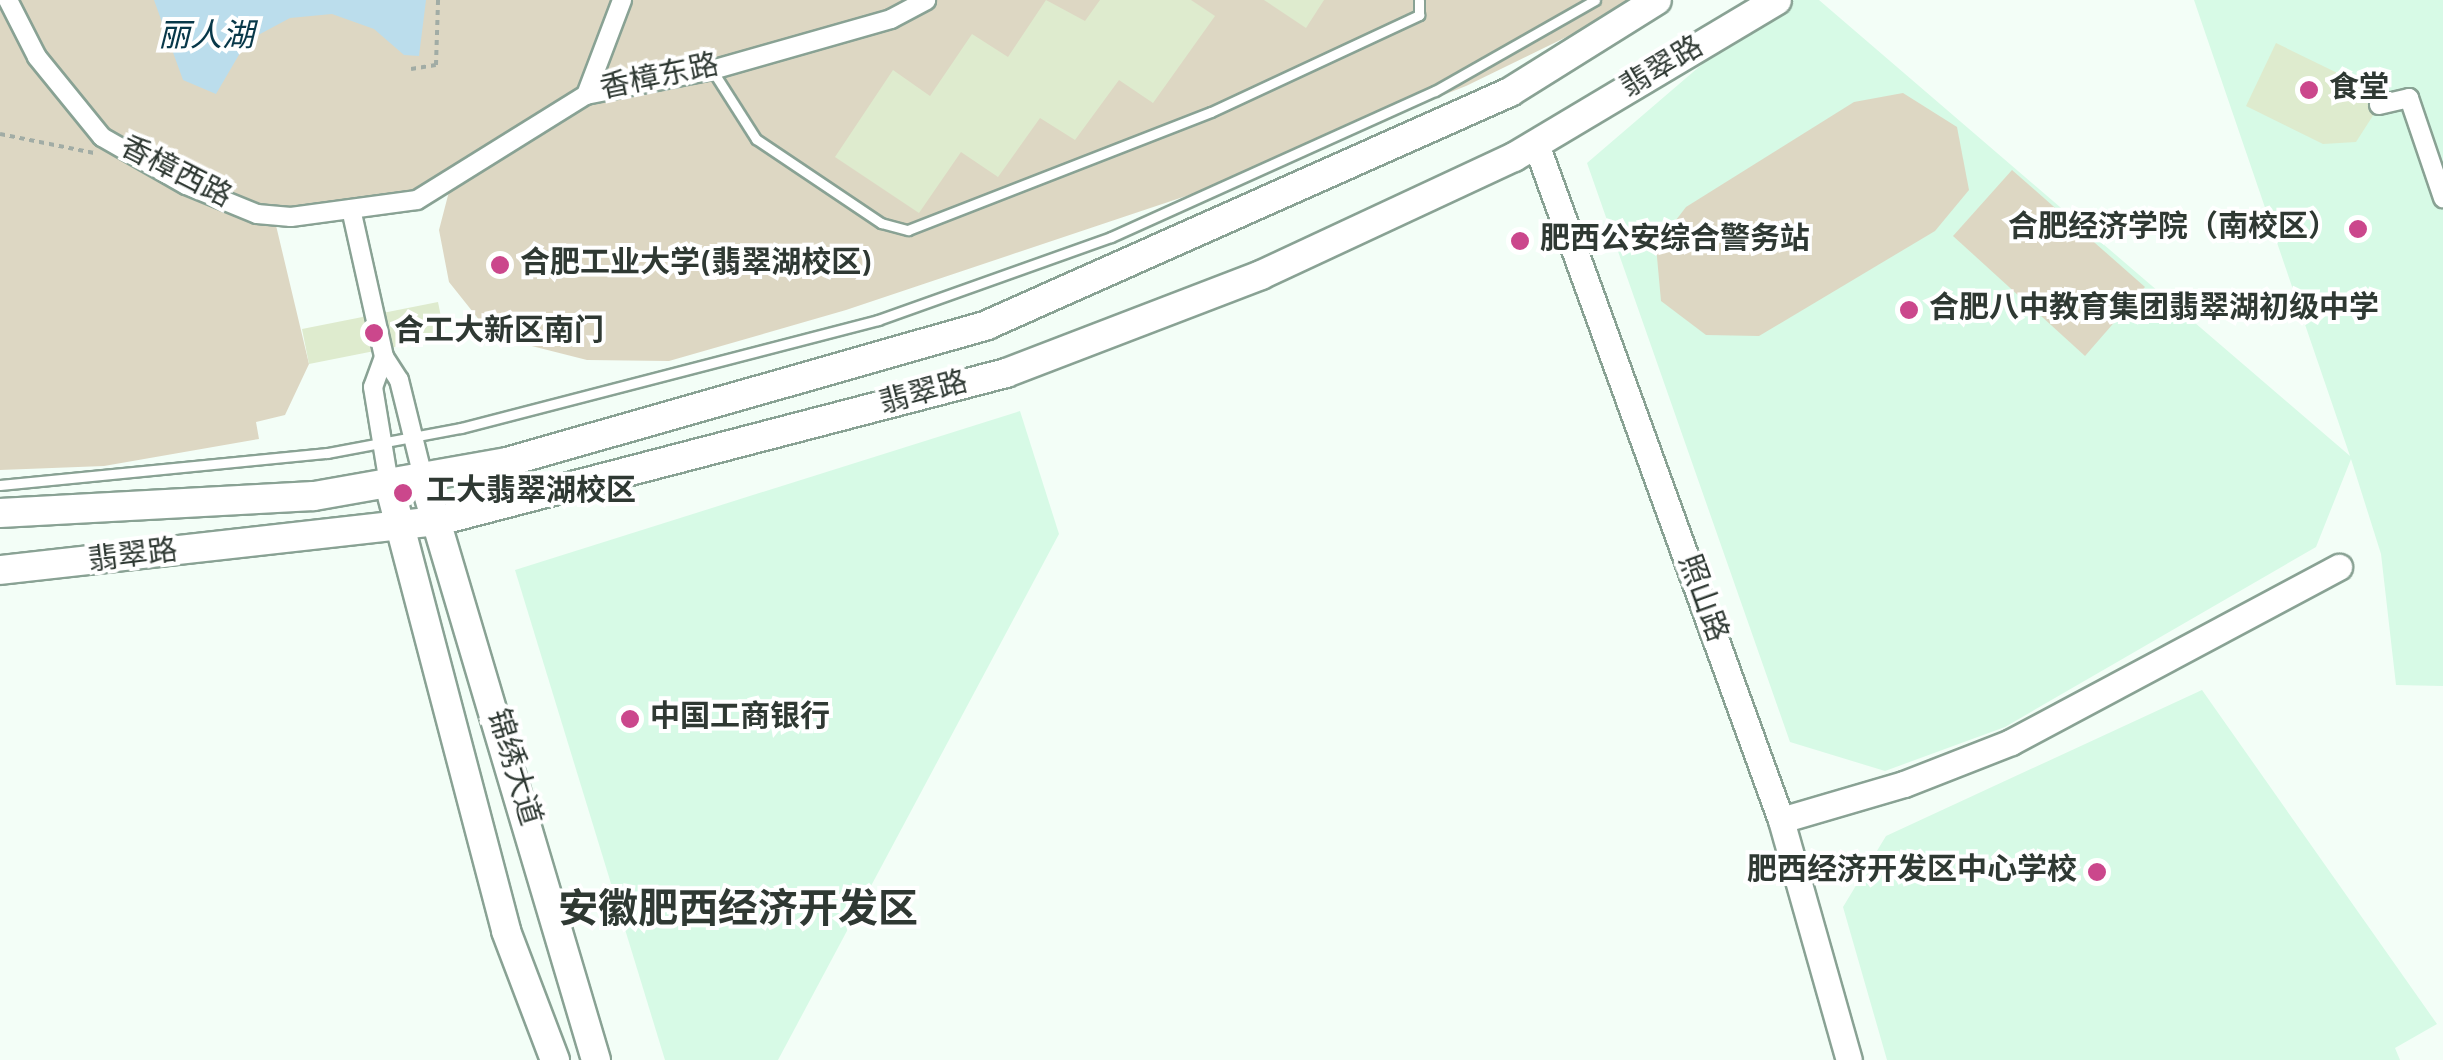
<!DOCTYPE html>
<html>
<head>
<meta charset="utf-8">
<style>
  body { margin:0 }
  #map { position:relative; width:2443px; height:1060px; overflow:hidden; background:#f3fef7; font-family:Overpass,"Noto Sans SC",sans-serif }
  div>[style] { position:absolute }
  .built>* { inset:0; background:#d7fae6 }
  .green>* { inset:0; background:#ddd7c3 }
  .water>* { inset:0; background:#bbddec }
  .building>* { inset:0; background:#deebce }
  .path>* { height:4px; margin-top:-2px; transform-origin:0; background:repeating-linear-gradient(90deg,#a1aca5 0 5px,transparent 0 10px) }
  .roads { filter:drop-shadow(2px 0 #89a294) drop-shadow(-2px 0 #89a294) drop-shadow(0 2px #89a294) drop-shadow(0 -2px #89a294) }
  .lane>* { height:9px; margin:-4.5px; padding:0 4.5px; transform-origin:4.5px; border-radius:4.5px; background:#fff }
  .street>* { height:18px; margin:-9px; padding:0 9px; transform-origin:9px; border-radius:9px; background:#fff }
  .secondary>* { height:25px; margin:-12.5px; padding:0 12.5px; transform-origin:12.5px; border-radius:12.5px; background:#fff }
  .primary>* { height:28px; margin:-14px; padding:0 14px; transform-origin:14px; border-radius:14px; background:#fff }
  .dots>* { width:28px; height:28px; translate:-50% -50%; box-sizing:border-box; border:5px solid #fff; border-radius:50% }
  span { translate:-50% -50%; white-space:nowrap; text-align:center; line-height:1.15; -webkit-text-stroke:8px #fff; paint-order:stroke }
  .street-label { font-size:30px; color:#2f3933 }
  .poi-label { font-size:30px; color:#2f3933; font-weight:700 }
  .left { translate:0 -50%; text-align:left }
  .right { translate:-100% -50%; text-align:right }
  .water-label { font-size:32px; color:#083849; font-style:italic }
  .district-label { font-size:40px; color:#2f3933; font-weight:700 }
</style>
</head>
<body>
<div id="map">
  <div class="built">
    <i style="clip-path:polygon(1777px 0,1819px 0,2350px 456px,2194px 0,2443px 0,2443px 686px,2396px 685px,2381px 554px,2351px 459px,2316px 547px,2005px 727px,1885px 771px,1790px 742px,1587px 163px)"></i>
    <i style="clip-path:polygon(1020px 411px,1059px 534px,778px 1060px,665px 1060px,515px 570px)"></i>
    <i style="clip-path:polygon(2202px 690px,2437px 1024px,2395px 1048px,2400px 1060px,1887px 1060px,1843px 907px,1886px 836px)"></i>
  </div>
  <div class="green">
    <i style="clip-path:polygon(0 0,1642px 0,1466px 86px,1213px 187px,846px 310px,669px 361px,587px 360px,492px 336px,449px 282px,439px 230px,452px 180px,402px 199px,274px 217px,309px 364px,285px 415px,256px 422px,259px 439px,104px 466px,0 470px)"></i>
    <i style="clip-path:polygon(1903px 93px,1957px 127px,1969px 190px,1935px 231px,1759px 336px,1706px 335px,1661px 301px,1656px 246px,1686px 207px,1854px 102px)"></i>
    <i style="clip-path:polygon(2012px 170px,2145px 287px,2085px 356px,1953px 236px)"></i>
  </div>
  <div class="water">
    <i style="clip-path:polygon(154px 0,426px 0,419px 56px,404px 55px,374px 29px,332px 14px,290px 18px,247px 41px,216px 94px,183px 80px)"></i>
  </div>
  <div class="building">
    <i style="clip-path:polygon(1046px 0,1085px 21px,1100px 0,1191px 0,1215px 16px,1153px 103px,1119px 80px,1075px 140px,1040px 118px,998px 177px,961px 152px,919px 213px,835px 157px,893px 70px,930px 96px,972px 34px,1008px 57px)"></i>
    <i style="clip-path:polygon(1264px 0,1324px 0,1306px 28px)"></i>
    <i style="clip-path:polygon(2276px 43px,2358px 83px,2370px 98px,2374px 114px,2356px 142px,2323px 144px,2246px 106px)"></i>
    <i style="clip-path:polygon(438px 302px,445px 337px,309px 364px,302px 329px)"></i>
  </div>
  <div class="path">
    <i style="left:411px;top:69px;width:25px;rotate:-9deg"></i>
    <i style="left:436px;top:65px;width:65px;rotate:-88.2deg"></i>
    <i style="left:0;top:134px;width:96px;rotate:11.4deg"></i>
  </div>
  <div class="roads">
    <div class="lane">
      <i style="left:712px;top:70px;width:82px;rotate:57.5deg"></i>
      <i style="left:756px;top:139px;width:151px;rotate:33.9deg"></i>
      <i style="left:881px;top:223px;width:28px;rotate:15deg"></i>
      <i style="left:908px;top:230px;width:325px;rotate:-21.3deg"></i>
      <i style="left:1211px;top:112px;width:230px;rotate:-25deg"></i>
      <i style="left:1419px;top:15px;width:15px;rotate:-90deg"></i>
      <i style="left:0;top:485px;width:329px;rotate:-5.6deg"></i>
      <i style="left:327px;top:453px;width:136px;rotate:-10.6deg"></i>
      <i style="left:461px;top:428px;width:431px;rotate:-14.5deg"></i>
      <i style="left:878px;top:320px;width:247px;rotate:-19.6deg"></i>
      <i style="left:1111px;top:237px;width:355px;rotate:-24.3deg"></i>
      <i style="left:1435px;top:91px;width:184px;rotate:-29.6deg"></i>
    </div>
    <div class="street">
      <i style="left:8px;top:0;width:64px;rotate:63deg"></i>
      <i style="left:37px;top:57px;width:103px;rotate:50.9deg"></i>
      <i style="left:102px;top:137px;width:97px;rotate:29.7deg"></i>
      <i style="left:186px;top:185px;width:77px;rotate:22.2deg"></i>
      <i style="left:257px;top:214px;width:34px;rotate:5deg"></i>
      <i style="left:291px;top:217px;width:127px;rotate:-7.7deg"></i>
      <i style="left:417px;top:200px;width:199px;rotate:-31.9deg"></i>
      <i style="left:586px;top:95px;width:128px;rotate:-11.2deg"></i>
      <i style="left:712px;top:70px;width:186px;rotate:-15.9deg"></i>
      <i style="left:891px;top:19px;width:40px;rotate:-28deg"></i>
      <i style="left:586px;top:95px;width:102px;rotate:-69.2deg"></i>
      <i style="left:2379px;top:105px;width:31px;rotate:-13deg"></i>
      <i style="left:2409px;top:98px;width:106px;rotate:71.2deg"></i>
      <i style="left:351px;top:209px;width:152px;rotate:77.4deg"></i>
      <i style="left:384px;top:357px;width:27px;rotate:57deg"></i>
      <i style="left:399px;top:380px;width:100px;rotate:76.1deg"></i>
      <i style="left:384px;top:357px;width:32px;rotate:110deg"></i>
      <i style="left:373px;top:387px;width:98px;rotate:80.6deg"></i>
    </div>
    <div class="secondary">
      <i style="left:1536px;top:144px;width:719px;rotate:70.08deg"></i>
      <i style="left:1781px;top:820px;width:249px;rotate:74.2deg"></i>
      <i style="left:1781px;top:820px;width:128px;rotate:-16.3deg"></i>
      <i style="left:1904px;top:784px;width:115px;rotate:-21.4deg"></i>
      <i style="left:2011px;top:742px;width:372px;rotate:-28.1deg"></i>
    </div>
    <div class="primary">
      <i style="left:423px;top:477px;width:608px;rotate:73.47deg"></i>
      <i style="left:389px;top:484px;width:462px;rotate:75.3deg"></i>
      <i style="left:506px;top:931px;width:138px;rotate:69.2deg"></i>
      <i style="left:0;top:513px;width:314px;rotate:-3.1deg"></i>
      <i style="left:314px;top:496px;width:196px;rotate:-10deg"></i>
      <i style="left:507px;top:462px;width:499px;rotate:-15.9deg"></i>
      <i style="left:987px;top:325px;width:573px;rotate:-24.01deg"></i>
      <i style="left:1510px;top:92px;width:173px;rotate:-32deg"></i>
      <i style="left:0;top:570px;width:441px;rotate:-6.4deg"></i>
      <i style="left:438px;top:521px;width:587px;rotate:-14.6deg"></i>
      <i style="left:1006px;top:373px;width:273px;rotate:-21deg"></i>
      <i style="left:1261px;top:275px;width:279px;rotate:-25deg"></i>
      <i style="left:1514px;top:157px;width:306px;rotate:-30.8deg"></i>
    </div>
  </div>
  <div class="dots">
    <i style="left:2309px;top:90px;background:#cb478c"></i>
    <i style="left:2358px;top:229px;background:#cb478c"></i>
    <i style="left:1520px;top:241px;background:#cb478c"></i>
    <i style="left:500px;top:265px;background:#cb478c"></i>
    <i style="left:1909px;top:310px;background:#cb478c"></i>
    <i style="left:374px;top:333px;background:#cb478c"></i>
    <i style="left:403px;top:493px;background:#cb478c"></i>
    <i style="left:630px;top:719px;background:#cb478c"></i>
    <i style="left:2097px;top:872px;background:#cb478c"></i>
  </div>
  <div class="street-label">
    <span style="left:1663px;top:69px;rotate:-31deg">翡翠路</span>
    <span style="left:660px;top:79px;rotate:-12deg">香樟东路</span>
    <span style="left:175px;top:174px;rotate:27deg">香樟西路</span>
    <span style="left:924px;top:395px;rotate:-15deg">翡翠路</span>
    <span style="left:133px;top:558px;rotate:-7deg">翡翠路</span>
    <span style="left:1701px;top:599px;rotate:70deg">照山路</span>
    <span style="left:512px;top:768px;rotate:73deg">锦绣大道</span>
  </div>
  <div class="poi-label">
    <span class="left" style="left:2329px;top:90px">食堂</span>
    <span class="right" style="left:2338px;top:229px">合肥经济学院（南校区）</span>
    <span class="left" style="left:1540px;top:241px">肥西公安综合警务站</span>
    <span class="left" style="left:520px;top:265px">合肥工业大学(翡翠湖校区)</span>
    <span class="left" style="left:1929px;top:310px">合肥八中教育集团翡翠湖初级中学</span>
    <span class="left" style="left:394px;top:333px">合工大新区南门</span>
    <span class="left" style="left:426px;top:493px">工大翡翠湖校区</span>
    <span class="left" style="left:650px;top:719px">中国工商银行</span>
    <span class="right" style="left:2077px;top:872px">肥西经济开发区中心学校</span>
  </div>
  <div class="water-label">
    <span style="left:206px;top:38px">丽人湖</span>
  </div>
  <div class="district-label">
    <span style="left:738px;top:912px">安徽肥西经济开发区</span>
  </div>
</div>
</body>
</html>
